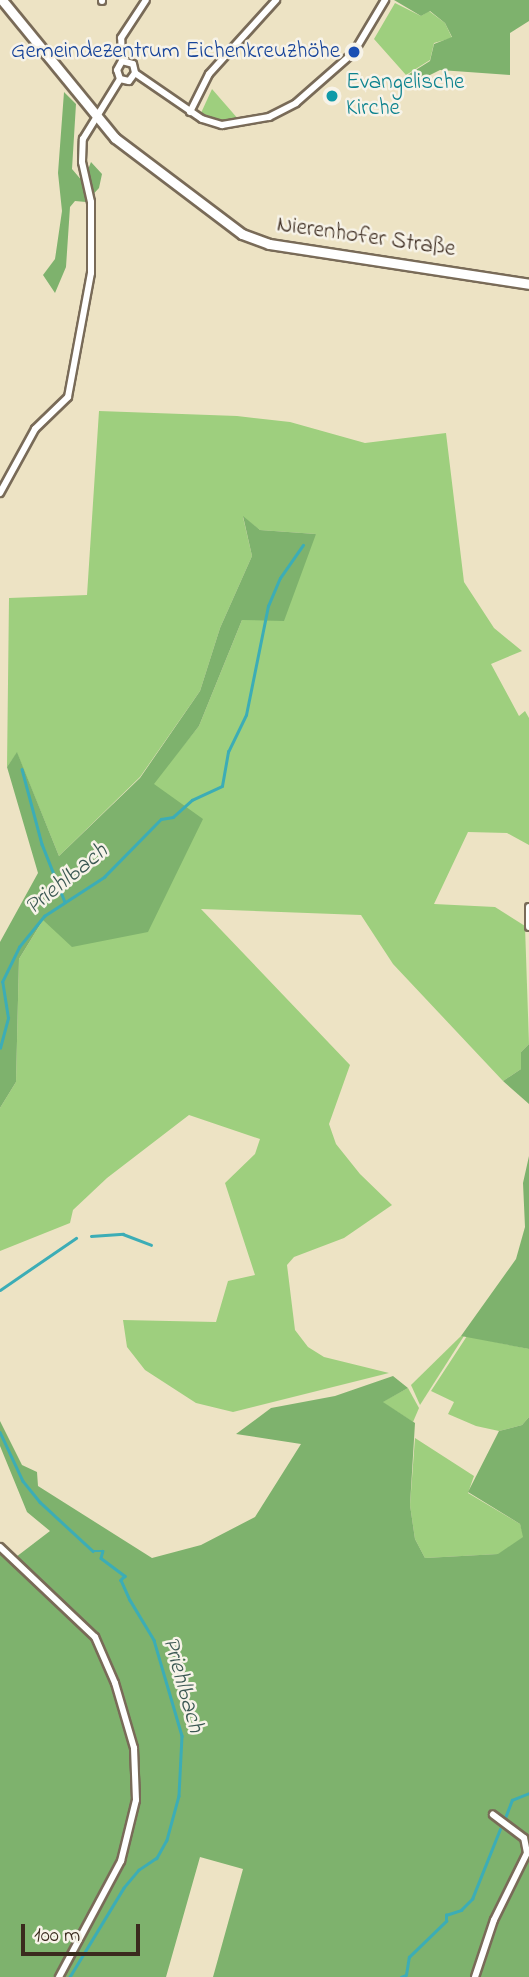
<!DOCTYPE html>
<html>
<head>
<meta charset="utf-8">
<style>
  body { margin:0 }
  #map { position:relative; width:529px; height:1977px; overflow:hidden; background:#ede3c4; font-family:"Indie Flower",sans-serif }
  div>[style] { position:absolute }
  .green>* { inset:0; background:#9ecf7e }
  .forest>* { inset:0; background:#7eb26d }
  .stream>* { height:2.5px; margin:-1.25px; padding:0 1.25px; transform-origin:1.25px; border-radius:1.25px; background:#3cadb6 }
  .roads { filter:drop-shadow(2px 0 #796b58) drop-shadow(-2px 0 #796b58) drop-shadow(0 2px #796b58) drop-shadow(0 -2px #796b58) }
  .street>* { height:6px; margin:-3px; padding:0 3px; transform-origin:3px; border-radius:3px; background:#fff }
  .secondary>* { height:9px; margin:-4.5px; padding:0 4.5px; transform-origin:4.5px; border-radius:4.5px; background:#fff }
  .dots>* { width:19px; height:19px; translate:-50% -50%; box-sizing:border-box; border:4px solid #f7f3e8; border-radius:50% }
  span { translate:-50% -50%; white-space:nowrap; text-align:center; line-height:1.15; -webkit-text-stroke:5px #f7f3e8; paint-order:stroke }
  .transit-label { font-size:23px; color:#164399 }
  .right { translate:-100% -50%; text-align:right }
  .culture-label { font-size:23px; color:#0d838f }
  .left { translate:0 -50%; text-align:left }
  .street-label { font-size:23px; color:#3b2a1e }
  .water-label { font-size:24px; color:#3b5853; font-style:italic }
  .scale { position:absolute; left:21px; top:1924px; width:119px; height:32px; box-sizing:border-box; border:4px solid #3b2a1e; border-top:0; padding-left:9px; font-size:21px; line-height:24px; white-space:nowrap; color:#3b2a1e; -webkit-text-stroke:5px #f7f3e8; paint-order:stroke }
</style>
</head>
<body>
<div id="map">
  <div class="green">
    <i style="clip-path:polygon(395px 3px,421px 16px,429px 11px,445px 23px,452px 38px,434px 43px,430px 60px,406px 75px,374px 39px)"></i>
    <i style="clip-path:polygon(212px 89px,239px 120px,222px 121px,201px 113px)"></i>
    <i style="clip-path:polygon(99px 411px,237px 416px,290px 422px,365px 443px,446px 433px,464px 582px,494px 628px,522px 651px,491px 664px,519px 716px,525px 711px,529px 718px,529px 845px,507px 833px,468px 832px,434px 904px,495px 907px,525px 926px,529px 1044px,521px 1052px,521px 1069px,503px 1081px,393px 964px,361px 915px,201px 909px,350px 1065px,329px 1124px,336px 1144px,360px 1174px,392px 1205px,344px 1238px,294px 1257px,287px 1265px,295px 1330px,308px 1347px,324px 1357px,389px 1373px,233px 1412px,196px 1403px,145px 1370px,127px 1347px,123px 1320px,216px 1322px,228px 1281px,255px 1275px,225px 1183px,255px 1154px,260px 1139px,189px 1115px,107px 1178px,73px 1210px,70px 1223px,0 1251px,0 1108px,16px 1082px,19px 959px,43px 920px,199px 726px,242px 620px,316px 534px,260px 530px,243px 517px,252px 556px,220px 628px,200px 691px,140px 777px,59px 856px,17px 753px,7px 767px,9px 598px,87px 595px)"></i>
    <i style="clip-path:polygon(461px 1336px,464px 1336px,420px 1405px,411px 1385px)"></i>
    <i style="clip-path:polygon(467px 1336px,529px 1349px,529px 1417px,522px 1425px,499px 1431px,476px 1426px,448px 1414px,454px 1402px,431px 1391px)"></i>
    <i style="clip-path:polygon(408px 1388px,419px 1408px,413px 1422px,382px 1402px)"></i>
    <i style="clip-path:polygon(415px 1438px,474px 1476px,468px 1493px,520px 1524px,524px 1537px,499px 1554px,425px 1558px,415px 1539px,410px 1505px)"></i>
  </div>
  <div class="forest">
    <i style="clip-path:polygon(394px 0,529px 0,529px 21px,510px 33px,510px 75px,440px 70px,412px 84px,406px 76px,430px 61px,434px 44px,452px 37px,445px 23px,430px 11px,421px 16px)"></i>
    <i style="clip-path:polygon(64px 92px,76px 104px,72px 169px,83px 182px,91px 162px,102px 174px,99px 188px,86px 202px,75px 201px,70px 207px,66px 267px,55px 293px,43px 275px,55px 259px,62px 211px,58px 173px)"></i>
    <i style="clip-path:polygon(243px 516px,260px 530px,316px 534px,284px 621px,242px 620px,199px 726px,154px 784px,203px 819px,148px 932px,72px 947px,43px 920px,19px 959px,16px 1082px,0 1108px,0 942px,38px 873px,7px 767px,17px 752px,59px 856px,140px 778px,200px 691px,220px 628px,252px 556px)"></i>
    <i style="clip-path:polygon(529px 1044px,529px 1104px,503px 1081px,521px 1069px,521px 1052px)"></i>
    <i style="clip-path:polygon(529px 1156px,529px 1349px,461px 1336px,516px 1259px,525px 1227px,523px 1183px)"></i>
    <i style="clip-path:polygon(393px 1376px,408px 1388px,383px 1402px,415px 1423px,410px 1505px,415px 1539px,425px 1558px,498px 1554px,523px 1537px,520px 1524px,468px 1492px,499px 1431px,522px 1425px,529px 1417px,529px 1977px,213px 1977px,243px 1869px,200px 1857px,166px 1977px,0 1977px,0 1542px,16px 1557px,50px 1531px,27px 1512px,0 1446px,0 1421px,22px 1465px,37px 1472px,38px 1486px,152px 1558px,201px 1545px,255px 1517px,301px 1444px,236px 1434px,271px 1408px,335px 1396px)"></i>
  </div>
  <div class="stream">
    <i style="left:22px;top:769px;width:78px;rotate:75.1deg"></i>
    <i style="left:42px;top:844px;width:62px;rotate:68.4deg"></i>
    <i style="left:0;top:1048px;width:31px;rotate:-75deg"></i>
    <i style="left:8px;top:1018px;width:36px;rotate:-99deg"></i>
    <i style="left:2px;top:982px;width:39px;rotate:-64deg"></i>
    <i style="left:19px;top:947px;width:40px;rotate:-51deg"></i>
    <i style="left:44px;top:916px;width:72px;rotate:-33deg"></i>
    <i style="left:104px;top:877px;width:81px;rotate:-45.5deg"></i>
    <i style="left:161px;top:819px;width:12px;rotate:-9deg"></i>
    <i style="left:173px;top:817px;width:25px;rotate:-42deg"></i>
    <i style="left:192px;top:800px;width:33px;rotate:-25deg"></i>
    <i style="left:222px;top:786px;width:35px;rotate:-80deg"></i>
    <i style="left:228px;top:752px;width:41px;rotate:-64.1deg"></i>
    <i style="left:246px;top:715px;width:111px;rotate:-78.6deg"></i>
    <i style="left:268px;top:606px;width:30px;rotate:-67deg"></i>
    <i style="left:280px;top:578px;width:40px;rotate:-55.1deg"></i>
    <i style="left:91px;top:1236px;width:32px;rotate:-4deg"></i>
    <i style="left:123px;top:1234px;width:30px;rotate:21deg"></i>
    <i style="left:0;top:1290px;width:92px;rotate:-34.4deg"></i>
    <i style="left:0;top:1432px;width:54px;rotate:64.9deg"></i>
    <i style="left:23px;top:1481px;width:27px;rotate:51deg"></i>
    <i style="left:40px;top:1502px;width:72px;rotate:42.8deg"></i>
    <i style="left:93px;top:1551px;width:10px"></i>
    <i style="left:103px;top:1551px;width:7px;rotate:106deg"></i>
    <i style="left:101px;top:1558px;width:30px;rotate:37deg"></i>
    <i style="left:125px;top:1576px;width:6px;rotate:135deg"></i>
    <i style="left:121px;top:1580px;width:22px;rotate:66deg"></i>
    <i style="left:130px;top:1600px;width:47px;rotate:59deg"></i>
    <i style="left:154px;top:1640px;width:100px;rotate:73.7deg"></i>
    <i style="left:182px;top:1736px;width:60px;rotate:92.9deg"></i>
    <i style="left:179px;top:1796px;width:46px;rotate:105.3deg"></i>
    <i style="left:167px;top:1840px;width:21px;rotate:119deg"></i>
    <i style="left:157px;top:1858px;width:22px;rotate:146deg"></i>
    <i style="left:139px;top:1870px;width:23px;rotate:130deg"></i>
    <i style="left:124px;top:1888px;width:104px;rotate:121.2deg"></i>
    <i style="left:505px;top:1818px;width:19px;rotate:-69deg"></i>
    <i style="left:512px;top:1800px;width:18px;rotate:-22deg"></i>
    <i style="left:401px;top:1977px;width:5px;rotate:-22deg"></i>
    <i style="left:406px;top:1975px;width:18px;rotate:-81deg"></i>
    <i style="left:409px;top:1957px;width:52px;rotate:-44.2deg"></i>
    <i style="left:446px;top:1921px;width:6px;rotate:-90deg"></i>
    <i style="left:446px;top:1915px;width:16px;rotate:-18deg"></i>
    <i style="left:461px;top:1910px;width:16px;rotate:-45deg"></i>
    <i style="left:472px;top:1899px;width:75px;rotate:-68.2deg"></i>
  </div>
  <div class="roads">
    <div class="street">
      <i style="left:102px;top:1px;width:1px;rotate:-90deg"></i>
      <i style="left:122px;top:61px;width:23px;rotate:-92deg"></i>
      <i style="left:121px;top:38px;width:45px;rotate:-56.7deg"></i>
      <i style="left:122px;top:61px;width:11px;rotate:15deg"></i>
      <i style="left:133px;top:64px;width:9px;rotate:77deg"></i>
      <i style="left:135px;top:73px;width:81px;rotate:34.5deg"></i>
      <i style="left:202px;top:119px;width:21px;rotate:17deg"></i>
      <i style="left:222px;top:125px;width:48px;rotate:-9.7deg"></i>
      <i style="left:269px;top:117px;width:30px;rotate:-27deg"></i>
      <i style="left:296px;top:103px;width:77px;rotate:-41.3deg"></i>
      <i style="left:354px;top:52px;width:61px;rotate:-59.2deg"></i>
      <i style="left:120px;top:79px;width:9px;rotate:-108deg"></i>
      <i style="left:117px;top:70px;width:10px;rotate:-61deg"></i>
      <i style="left:120px;top:79px;width:9px;rotate:13deg"></i>
      <i style="left:129px;top:81px;width:10px;rotate:-53deg"></i>
      <i style="left:190px;top:112px;width:42px;rotate:-63.4deg"></i>
      <i style="left:209px;top:74px;width:100px;rotate:-47.8deg"></i>
      <i style="left:0;top:493px;width:73px;rotate:-61.3deg"></i>
      <i style="left:35px;top:429px;width:46px;rotate:-44.1deg"></i>
      <i style="left:68px;top:397px;width:126px;rotate:-79.5deg"></i>
      <i style="left:91px;top:273px;width:71px;rotate:-90deg"></i>
      <i style="left:91px;top:202px;width:41px;rotate:-102.7deg"></i>
      <i style="left:82px;top:162px;width:23px;rotate:-88deg"></i>
      <i style="left:83px;top:139px;width:70px;rotate:-58.3deg"></i>
      <i style="left:529px;top:907px;width:20px;rotate:90deg"></i>
      <i style="left:0;top:1547px;width:131px;rotate:43.5deg"></i>
      <i style="left:95px;top:1637px;width:50px;rotate:66.5deg"></i>
      <i style="left:115px;top:1683px;width:68px;rotate:73.7deg"></i>
      <i style="left:134px;top:1748px;width:52px;rotate:87.8deg"></i>
      <i style="left:136px;top:1800px;width:63px;rotate:103.8deg"></i>
      <i style="left:121px;top:1861px;width:132px;rotate:118.1deg"></i>
      <i style="left:475px;top:1977px;width:60px;rotate:-71.6deg"></i>
      <i style="left:494px;top:1920px;width:75px;rotate:-63.8deg"></i>
      <i style="left:527px;top:1853px;width:15px;rotate:-101deg"></i>
      <i style="left:524px;top:1838px;width:39px;rotate:-143deg"></i>
    </div>
    <div class="secondary">
      <i style="left:2px;top:0;width:178px;rotate:50.7deg"></i>
      <i style="left:115px;top:138px;width:159px;rotate:37.1deg"></i>
      <i style="left:242px;top:234px;width:29px;rotate:20deg"></i>
      <i style="left:269px;top:244px;width:263px;rotate:8.7deg"></i>
    </div>
  </div>
  <div class="dots">
    <i style="left:354px;top:52px;background:#1a4fb4"></i>
    <i style="left:332px;top:96px;background:#0f9aa8"></i>
  </div>
  <div class="transit-label">
    <span class="right" style="left:340px;top:52px">Gemeindezentrum Eichenkreuzhöhe</span>
  </div>
  <div class="culture-label">
    <span class="left" style="left:346px;top:96px">Evangelische<br>Kirche</span>
  </div>
  <div class="street-label">
    <span style="left:366px;top:238px;rotate:8deg">Nierenhofer Straße</span>
  </div>
  <div class="water-label">
    <span style="left:67px;top:880px;rotate:-39deg">Priehlbach</span>
    <span style="left:182px;top:1685px;rotate:74deg">Priehlbach</span>
  </div>
  <div class="scale">100 m</div>
</div>
</body>
</html>
